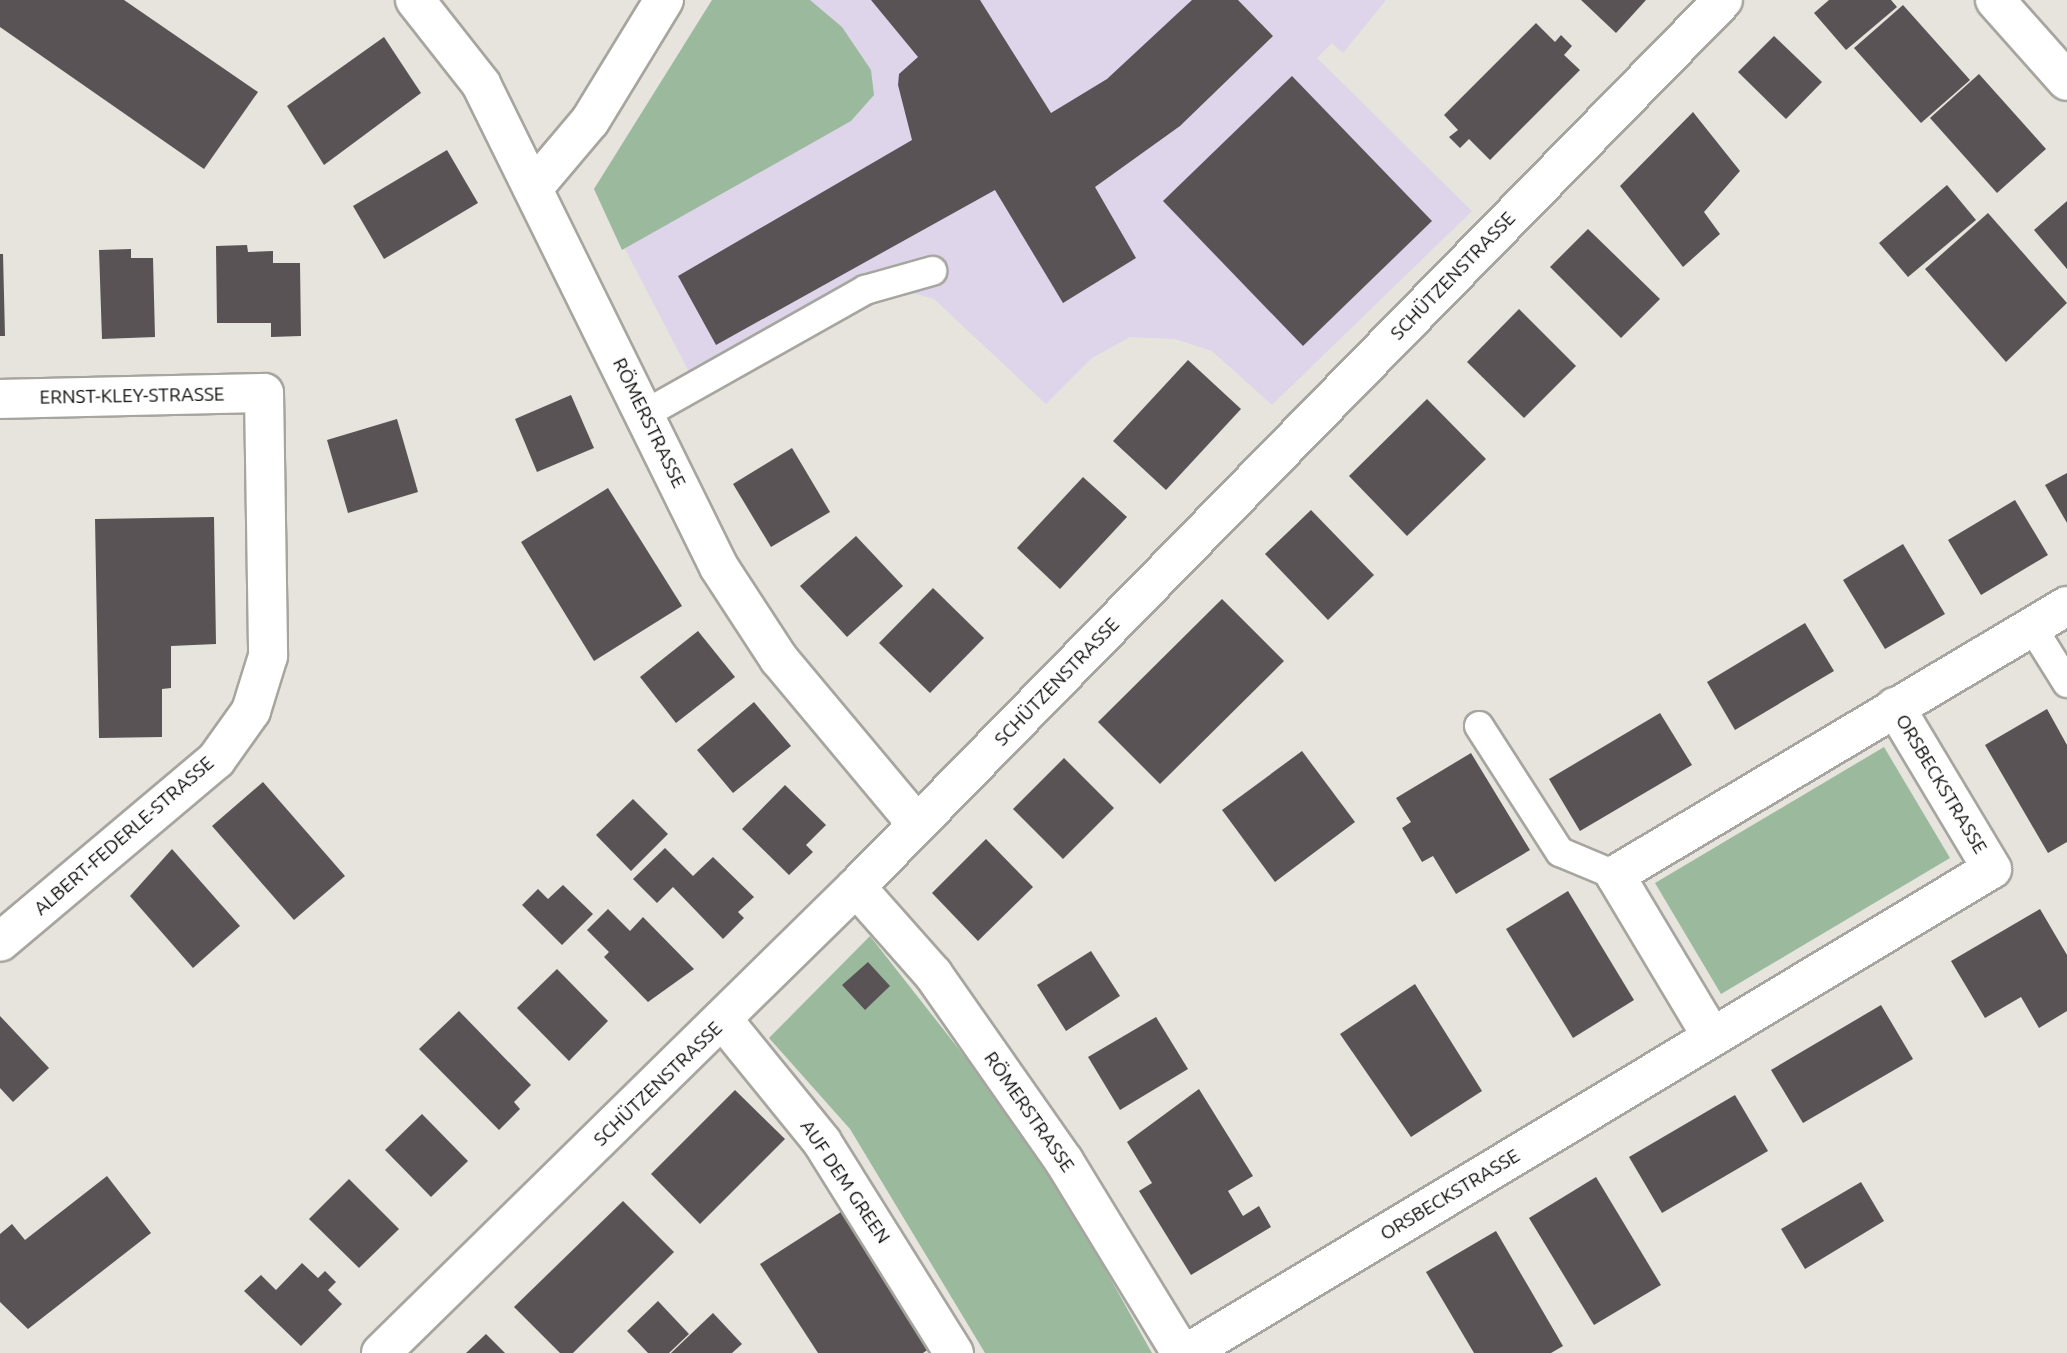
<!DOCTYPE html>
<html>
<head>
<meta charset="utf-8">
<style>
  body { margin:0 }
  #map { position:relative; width:2067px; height:1353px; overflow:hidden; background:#e6e4dd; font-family:Ubuntu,sans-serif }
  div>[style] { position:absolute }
  .education>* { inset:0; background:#ded5ea }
  .green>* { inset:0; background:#9bba9d }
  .building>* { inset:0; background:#595356 }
  .roads { filter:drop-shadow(2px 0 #a7a59f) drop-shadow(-2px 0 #a7a59f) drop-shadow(0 2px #a7a59f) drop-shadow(0 -2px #a7a59f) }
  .lane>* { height:28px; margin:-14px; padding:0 14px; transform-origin:14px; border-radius:14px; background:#fff }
  .street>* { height:38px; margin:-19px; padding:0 19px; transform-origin:19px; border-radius:19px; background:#fff }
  span { translate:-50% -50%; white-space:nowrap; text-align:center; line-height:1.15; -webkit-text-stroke:7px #fff; paint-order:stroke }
  .street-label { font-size:19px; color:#0c0b09 }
</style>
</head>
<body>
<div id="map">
  <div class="education">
    <i style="clip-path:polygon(712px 0,1386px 0,1343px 53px,1332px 43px,1317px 58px,1472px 211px,1272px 405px,1212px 351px,1175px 339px,1130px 337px,1092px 358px,1046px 404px,934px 299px,913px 293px,875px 304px,702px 397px,594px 189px)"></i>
  </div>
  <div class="green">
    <i style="clip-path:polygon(712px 0,810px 0,842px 27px,871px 70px,874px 95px,851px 121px,622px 250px,594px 189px)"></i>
    <i style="clip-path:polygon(1884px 747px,1950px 858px,1721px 994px,1655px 883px)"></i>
    <i style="clip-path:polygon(870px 936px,1002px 1104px,1072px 1210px,1152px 1353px,985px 1353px,850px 1129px,769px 1038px)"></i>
  </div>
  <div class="building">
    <i style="clip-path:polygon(0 0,124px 0,258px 92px,204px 169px,0 27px)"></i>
    <i style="clip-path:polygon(871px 0,980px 0,1051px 113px,1107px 79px,1192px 0,1238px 0,1273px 36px,1180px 126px,1095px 187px,1136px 258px,1063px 303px,995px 190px,716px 345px,678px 276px,912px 140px,898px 85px,899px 74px,918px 57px)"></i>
    <i style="clip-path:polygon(1581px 0,1646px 0,1616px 33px)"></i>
    <i style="clip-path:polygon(1829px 0,1891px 0,1897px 7px,1846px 50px,1814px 13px)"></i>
    <i style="clip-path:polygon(1903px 5px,1970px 80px,1921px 123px,1854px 48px)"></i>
    <i style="clip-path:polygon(1536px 23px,1555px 42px,1561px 35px,1572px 46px,1564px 55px,1580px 70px,1490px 160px,1469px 139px,1460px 148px,1449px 137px,1458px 130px,1444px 115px)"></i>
    <i style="clip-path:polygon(1774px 36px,1822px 82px,1786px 119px,1738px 72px)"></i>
    <i style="clip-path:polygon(384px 37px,421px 93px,324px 165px,287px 106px)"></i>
    <i style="clip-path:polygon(1979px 74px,2046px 149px,1997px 193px,1930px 118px)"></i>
    <i style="clip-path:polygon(1292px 76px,1432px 221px,1303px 346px,1163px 201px)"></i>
    <i style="clip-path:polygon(1693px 112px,1740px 171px,1704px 212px,1720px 234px,1683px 267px,1620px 186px)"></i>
    <i style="clip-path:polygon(447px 150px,478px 203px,384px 259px,353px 206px)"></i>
    <i style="clip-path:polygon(1947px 185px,1976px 220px,1908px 277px,1879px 243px)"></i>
    <i style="clip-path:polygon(2067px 201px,2067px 269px,2034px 230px)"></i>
    <i style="clip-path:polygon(1988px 213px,2067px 303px,2006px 362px,1925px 269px)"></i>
    <i style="clip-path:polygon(1588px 229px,1660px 299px,1621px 338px,1550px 267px)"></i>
    <i style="clip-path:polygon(247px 245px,248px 252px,273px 251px,273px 263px,300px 263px,301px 336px,271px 337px,271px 323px,217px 323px,216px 246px)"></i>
    <i style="clip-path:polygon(131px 249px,131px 258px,153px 258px,155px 337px,102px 339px,99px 250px)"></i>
    <i style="clip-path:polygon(0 254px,3px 254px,5px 336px,0 336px)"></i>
    <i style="clip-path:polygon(1519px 309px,1576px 366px,1524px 418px,1467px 362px)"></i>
    <i style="clip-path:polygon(1188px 360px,1241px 409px,1166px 490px,1113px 441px)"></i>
    <i style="clip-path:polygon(571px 395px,594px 448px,537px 472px,515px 419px)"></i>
    <i style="clip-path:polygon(1427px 399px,1486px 459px,1407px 536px,1349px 476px)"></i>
    <i style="clip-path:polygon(397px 419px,418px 492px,348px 513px,327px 440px)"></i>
    <i style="clip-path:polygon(792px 448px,830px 512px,771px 547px,733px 484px)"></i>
    <i style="clip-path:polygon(2067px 473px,2067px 523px,2045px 485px)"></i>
    <i style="clip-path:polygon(1083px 477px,1127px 517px,1060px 589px,1017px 548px)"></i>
    <i style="clip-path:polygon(608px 488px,682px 606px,594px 661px,521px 542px)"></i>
    <i style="clip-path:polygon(2015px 500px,2048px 555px,1981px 595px,1948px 540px)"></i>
    <i style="clip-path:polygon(1311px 510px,1374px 575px,1328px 620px,1265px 554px)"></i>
    <i style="clip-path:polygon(214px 517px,216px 644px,171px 646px,171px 688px,162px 689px,162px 737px,99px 738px,95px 519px)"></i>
    <i style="clip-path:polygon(856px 536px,903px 586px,847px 637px,800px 586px)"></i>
    <i style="clip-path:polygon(1903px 544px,1945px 614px,1885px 649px,1843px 580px)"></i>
    <i style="clip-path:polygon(933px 588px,984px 638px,930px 693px,879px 643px)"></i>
    <i style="clip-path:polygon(1222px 599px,1284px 661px,1160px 784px,1098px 722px)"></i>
    <i style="clip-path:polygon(1805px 623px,1834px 671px,1735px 730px,1707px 682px)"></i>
    <i style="clip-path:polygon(698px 631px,735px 677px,676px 723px,640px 677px)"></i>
    <i style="clip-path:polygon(754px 702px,791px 746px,733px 793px,697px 750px)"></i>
    <i style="clip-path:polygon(2047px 709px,2067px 745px,2067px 842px,2048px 853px,1985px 745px)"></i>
    <i style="clip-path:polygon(1660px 713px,1692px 765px,1580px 831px,1549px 779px)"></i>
    <i style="clip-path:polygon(1302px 751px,1355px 822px,1275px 882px,1222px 810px)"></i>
    <i style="clip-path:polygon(1471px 753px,1530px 850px,1456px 894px,1433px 856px,1422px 862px,1402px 828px,1411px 822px,1396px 798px)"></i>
    <i style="clip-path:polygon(1064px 758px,1114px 808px,1063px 859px,1013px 809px)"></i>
    <i style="clip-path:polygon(263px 782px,345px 876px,294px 920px,212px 826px)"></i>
    <i style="clip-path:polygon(785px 785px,826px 825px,806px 845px,813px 852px,789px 875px,742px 829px)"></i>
    <i style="clip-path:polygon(633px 799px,668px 834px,631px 871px,596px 835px)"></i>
    <i style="clip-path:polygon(986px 839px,1033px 887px,978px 941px,932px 893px)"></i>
    <i style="clip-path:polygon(665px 848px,693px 876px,713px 857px,754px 897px,738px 912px,744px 918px,723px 939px,673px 887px,657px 903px,633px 879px)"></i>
    <i style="clip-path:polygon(172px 849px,240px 926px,193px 968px,130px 896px)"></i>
    <i style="clip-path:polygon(563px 885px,593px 914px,562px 945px,522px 905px,538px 889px,548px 899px)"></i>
    <i style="clip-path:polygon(1568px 891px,1634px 1000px,1573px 1038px,1506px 929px)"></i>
    <i style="clip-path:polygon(608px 909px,630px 931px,643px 917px,694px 969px,648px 1002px,604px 957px,609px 952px,587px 930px)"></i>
    <i style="clip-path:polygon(2040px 909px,2067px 955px,2067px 1011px,2039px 1028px,2021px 997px,1985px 1018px,1951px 961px)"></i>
    <i style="clip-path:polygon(1091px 951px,1120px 996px,1066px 1031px,1037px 985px)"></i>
    <i style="clip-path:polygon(868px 962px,890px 986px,865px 1010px,842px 985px)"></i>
    <i style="clip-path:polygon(557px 969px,608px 1021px,569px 1061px,517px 1008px)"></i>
    <i style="clip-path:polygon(1415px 984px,1482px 1091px,1411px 1137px,1340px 1034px)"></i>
    <i style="clip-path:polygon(1881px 1005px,1913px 1059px,1803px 1123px,1771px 1070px)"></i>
    <i style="clip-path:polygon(459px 1011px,531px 1085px,514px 1102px,520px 1109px,499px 1130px,419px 1049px)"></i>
    <i style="clip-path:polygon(0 1016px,49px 1068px,13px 1102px,0 1088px)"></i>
    <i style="clip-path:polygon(1156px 1017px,1188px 1069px,1120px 1110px,1088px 1057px)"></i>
    <i style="clip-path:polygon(1199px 1089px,1253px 1176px,1228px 1191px,1243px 1216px,1259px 1206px,1271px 1227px,1191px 1275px,1139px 1191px,1152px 1183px,1127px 1142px)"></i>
    <i style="clip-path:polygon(735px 1090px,785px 1139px,700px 1224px,651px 1174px)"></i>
    <i style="clip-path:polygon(1735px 1095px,1768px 1151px,1662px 1213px,1629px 1157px)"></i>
    <i style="clip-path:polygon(422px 1114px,468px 1161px,431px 1197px,385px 1150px)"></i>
    <i style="clip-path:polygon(107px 1176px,151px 1233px,28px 1329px,0 1302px,0 1234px,12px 1224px,25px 1240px)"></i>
    <i style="clip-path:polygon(1596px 1177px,1661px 1285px,1594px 1325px,1529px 1218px)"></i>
    <i style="clip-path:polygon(349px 1179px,399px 1229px,359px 1268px,309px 1219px)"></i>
    <i style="clip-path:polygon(1861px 1182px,1884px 1221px,1805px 1269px,1781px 1229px)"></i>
    <i style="clip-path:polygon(623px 1201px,674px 1252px,573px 1353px,560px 1353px,514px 1307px)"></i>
    <i style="clip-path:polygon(844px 1210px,933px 1346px,923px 1353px,818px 1353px,760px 1264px)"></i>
    <i style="clip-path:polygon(1496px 1231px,1563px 1346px,1551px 1353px,1474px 1353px,1426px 1272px)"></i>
    <i style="clip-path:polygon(302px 1263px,318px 1278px,325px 1271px,336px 1282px,328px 1290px,342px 1304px,301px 1346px,244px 1291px,261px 1275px,276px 1290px)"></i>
    <i style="clip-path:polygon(658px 1301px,689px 1334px,669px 1353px,648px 1353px,627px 1331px)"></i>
    <i style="clip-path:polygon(713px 1313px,742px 1344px,732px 1353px,671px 1353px)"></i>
    <i style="clip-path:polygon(486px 1334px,505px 1353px,466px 1353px)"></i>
  </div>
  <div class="roads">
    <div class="lane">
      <i style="left:645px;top:414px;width:253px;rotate:-29.4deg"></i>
      <i style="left:865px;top:290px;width:70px;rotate:-15.8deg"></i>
      <i style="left:2032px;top:627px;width:66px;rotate:58deg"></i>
      <i style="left:1479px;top:726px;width:150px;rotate:57.3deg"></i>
      <i style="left:1560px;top:852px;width:60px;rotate:22.7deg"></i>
    </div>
    <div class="street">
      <i style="left:415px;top:0;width:107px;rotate:51.8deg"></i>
      <i style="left:481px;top:84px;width:538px;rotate:63.77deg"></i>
      <i style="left:719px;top:567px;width:110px;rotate:56.9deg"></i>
      <i style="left:779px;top:659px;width:215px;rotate:50.1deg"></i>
      <i style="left:1995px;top:0;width:108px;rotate:48.4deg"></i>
      <i style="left:535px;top:186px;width:85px;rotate:-49.8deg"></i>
      <i style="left:590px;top:121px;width:142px;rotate:-58.6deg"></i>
      <i style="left:0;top:399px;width:264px;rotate:-1.3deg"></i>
      <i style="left:264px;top:393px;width:263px;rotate:89.1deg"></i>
      <i style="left:268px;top:656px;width:58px;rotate:107.2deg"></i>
      <i style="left:251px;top:711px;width:60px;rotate:125.5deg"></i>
      <i style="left:216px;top:760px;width:282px;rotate:139.9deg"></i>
      <i style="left:856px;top:887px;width:116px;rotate:48.5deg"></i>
      <i style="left:933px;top:974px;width:228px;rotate:55deg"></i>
      <i style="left:1064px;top:1161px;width:225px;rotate:58.6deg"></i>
      <i style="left:723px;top:1020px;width:157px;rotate:50.9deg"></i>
      <i style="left:822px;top:1142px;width:249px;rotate:58deg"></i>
      <i style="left:1712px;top:1037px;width:189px;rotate:-120.9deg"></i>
      <i style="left:1615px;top:875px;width:526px;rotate:-30.76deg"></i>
      <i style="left:381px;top:1353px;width:665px;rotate:-44.45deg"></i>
      <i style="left:856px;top:887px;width:1240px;rotate:-45.65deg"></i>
      <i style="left:1187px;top:1353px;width:939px;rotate:-31.02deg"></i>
      <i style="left:1992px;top:869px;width:189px;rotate:-120.9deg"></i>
    </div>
  </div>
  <div class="street-label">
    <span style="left:1453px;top:276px;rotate:-46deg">SCHÜTZENSTRASSE</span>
    <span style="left:132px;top:396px;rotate:-1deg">ERNST-KLEY-STRASSE</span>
    <span style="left:649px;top:423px;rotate:64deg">RÖMERSTRASSE</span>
    <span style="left:1057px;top:682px;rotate:-46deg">SCHÜTZENSTRASSE</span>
    <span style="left:1941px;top:784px;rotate:59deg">ORSBECKSTRASSE</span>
    <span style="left:124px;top:836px;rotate:-41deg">ALBERT-FEDERLE-STRASSE</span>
    <span style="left:658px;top:1084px;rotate:-44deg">SCHÜTZENSTRASSE</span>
    <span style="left:1029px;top:1112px;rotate:55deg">RÖMERSTRASSE</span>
    <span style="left:845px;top:1182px;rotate:56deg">AUF DEM GREEN</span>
    <span style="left:1450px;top:1195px;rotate:-31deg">ORSBECKSTRASSE</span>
  </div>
</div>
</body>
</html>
